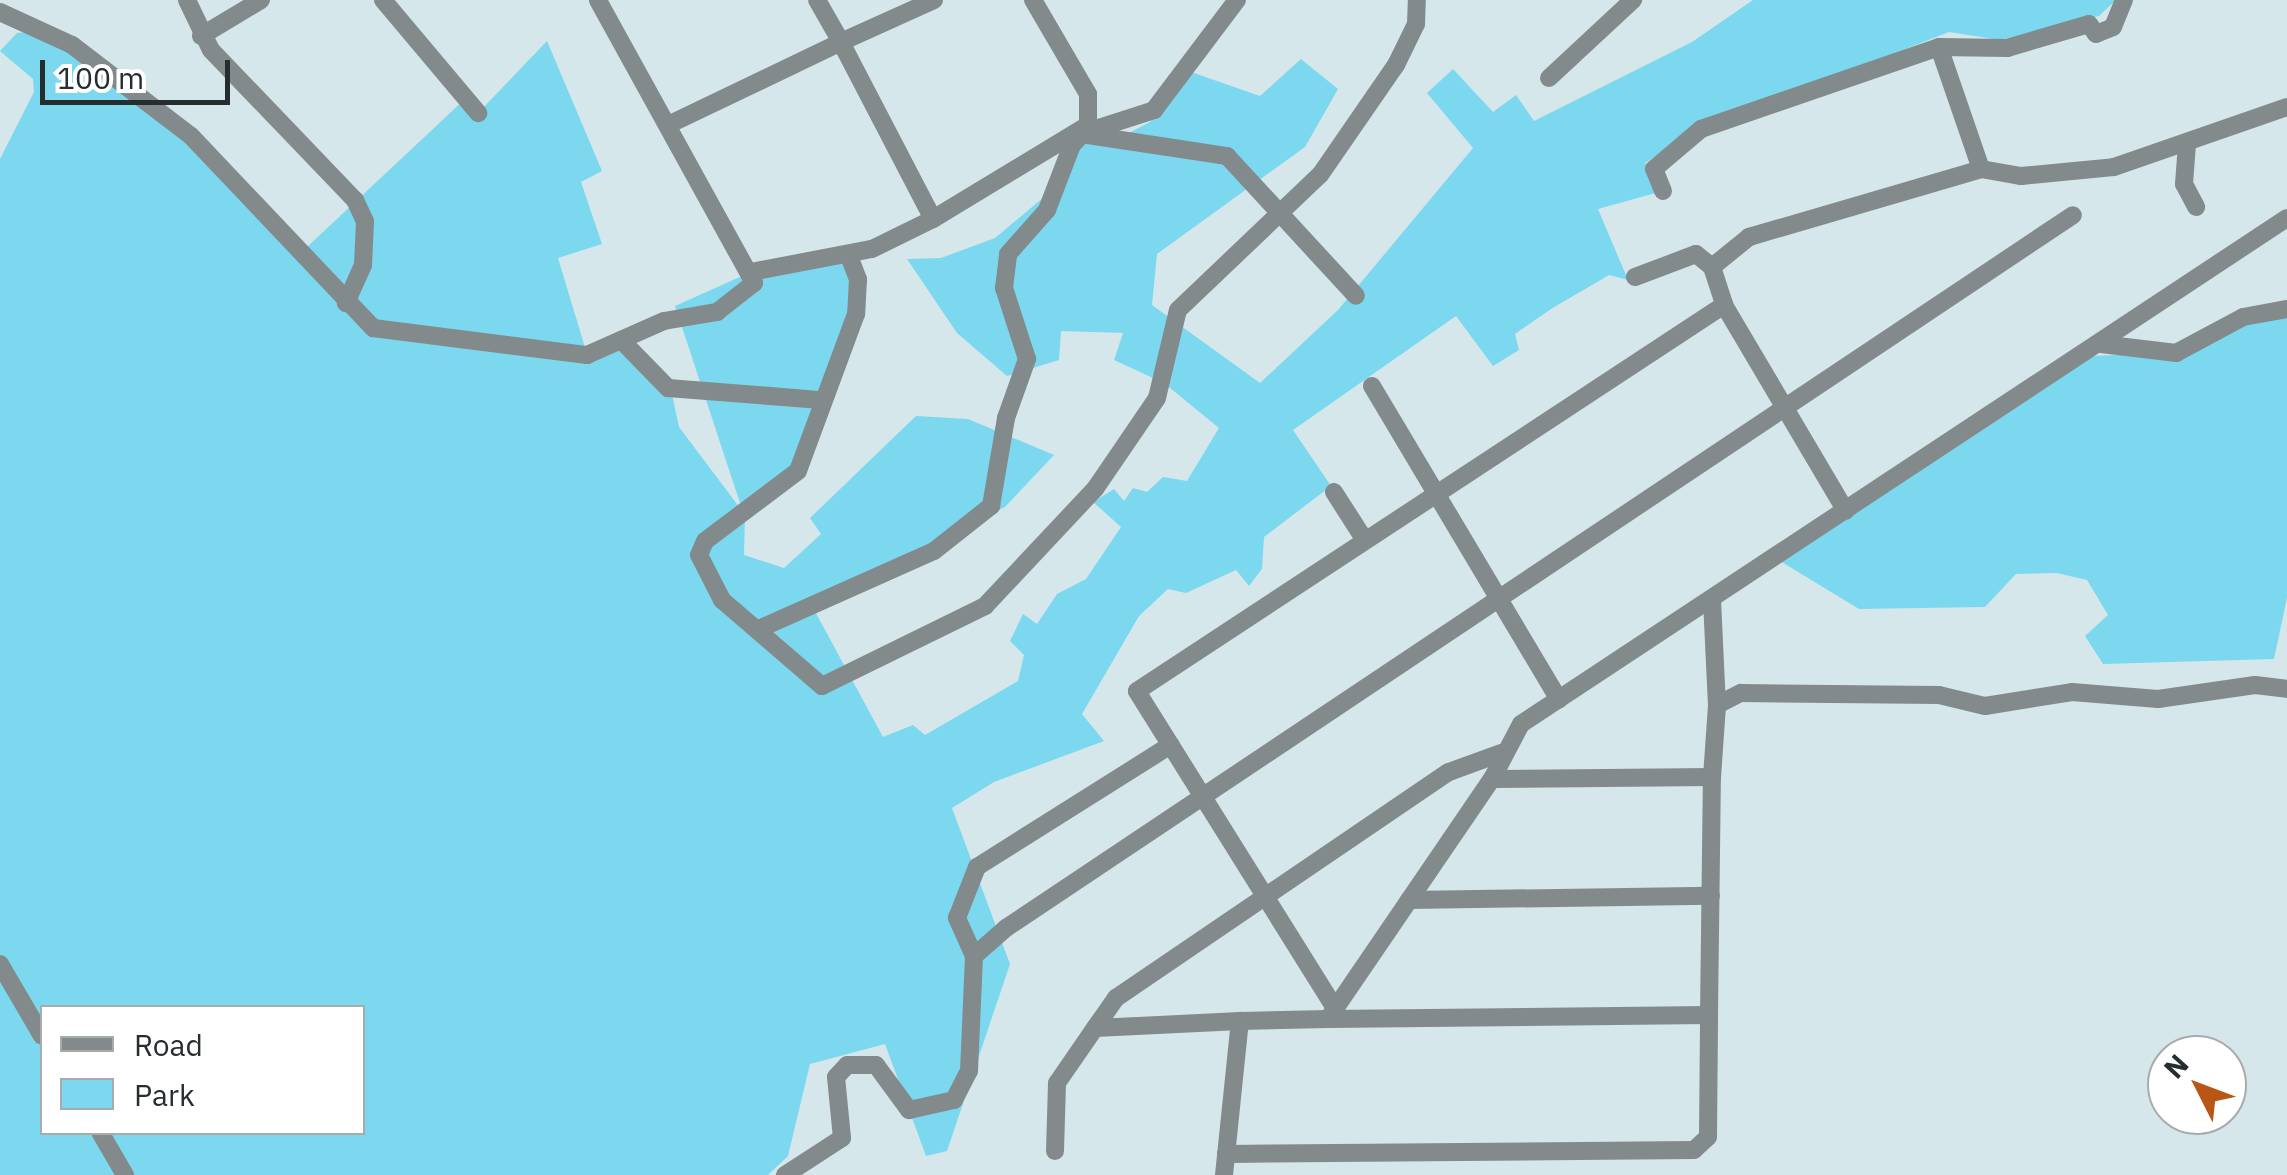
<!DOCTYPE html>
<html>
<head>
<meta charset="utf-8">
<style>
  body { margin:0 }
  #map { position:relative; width:2287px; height:1175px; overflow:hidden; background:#d5e7eb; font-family:"IBM Plex Sans",sans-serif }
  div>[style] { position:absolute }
  .green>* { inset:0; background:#7cd8ee }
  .minor>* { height:18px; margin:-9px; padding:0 9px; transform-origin:9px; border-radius:9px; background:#838a8c }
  span { translate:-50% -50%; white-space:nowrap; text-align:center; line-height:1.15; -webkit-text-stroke:8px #fff; paint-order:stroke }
  .legend { position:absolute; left:40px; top:1005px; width:325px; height:130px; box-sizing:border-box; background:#fff; border:2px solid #a8abac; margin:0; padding:12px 18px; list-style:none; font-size:30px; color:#262d2f }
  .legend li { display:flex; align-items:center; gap:20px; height:50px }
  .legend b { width:50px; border:2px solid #a8abac }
  .north { position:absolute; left:2147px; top:1035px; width:100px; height:100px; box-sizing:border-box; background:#fff; border:2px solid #a8abac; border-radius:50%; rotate:312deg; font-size:28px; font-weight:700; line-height:40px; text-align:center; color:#262d2f }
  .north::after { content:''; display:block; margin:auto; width:35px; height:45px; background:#b75615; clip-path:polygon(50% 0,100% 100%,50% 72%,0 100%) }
  .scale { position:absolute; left:40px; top:60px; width:190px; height:45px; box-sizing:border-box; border:5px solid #262d2f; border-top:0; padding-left:12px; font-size:30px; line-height:35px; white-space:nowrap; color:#262d2f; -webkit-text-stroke:8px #fff; paint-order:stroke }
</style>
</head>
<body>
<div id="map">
  <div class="green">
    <i style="clip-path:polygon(evenodd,1753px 0,2116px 0,2099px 16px,2000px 40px,1949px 32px,1701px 129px,1645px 163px,1663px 191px,1598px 209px,1628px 280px,1609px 275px,1551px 309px,1515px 334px,1519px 350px,1493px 366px,1456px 316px,1293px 430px,1331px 486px,1264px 537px,1262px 569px,1249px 586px,1236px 570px,1186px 593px,1168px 589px,1139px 616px,1082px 714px,1104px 741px,994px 782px,952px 808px,1010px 964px,947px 1151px,926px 1156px,885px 1044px,810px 1064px,788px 1156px,768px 1175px,0 1175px,0 159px,34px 92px,33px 79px,0 51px,17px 33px,35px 31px,116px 77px,306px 248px,466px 98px,479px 112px,547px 41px,602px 171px,581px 182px,602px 244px,558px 258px,587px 354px,619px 347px,671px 390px,679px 427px,743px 512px,675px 306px,751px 272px,849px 256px,858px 279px,807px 451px,745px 515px,744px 555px,784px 568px,821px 534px,810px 518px,916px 416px,968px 419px,1054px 455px,1005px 507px,811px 604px,883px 737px,913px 725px,925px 735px,1018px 681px,1024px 655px,1010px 641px,1023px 614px,1037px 624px,1057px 594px,1086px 579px,1121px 527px,1093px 502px,1114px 489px,1124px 501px,1133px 488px,1147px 492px,1163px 477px,1187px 481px,1219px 428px,1164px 383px,1114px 360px,1123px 333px,1061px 331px,1059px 360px,1007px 376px,957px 333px,907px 259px,941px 258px,995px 238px,1069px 176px,1083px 133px,1113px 141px,1150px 122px,1191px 72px,1260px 96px,1301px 59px,1338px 89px,1305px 147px,1157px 254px,1152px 305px,1260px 383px,1338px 310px,1473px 148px,1427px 93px,1453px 69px,1493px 112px,1516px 95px,1534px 121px,1692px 42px,1753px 0,42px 1008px,362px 1008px,362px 1132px,42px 1132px,42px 1008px)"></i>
    <i style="clip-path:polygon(2287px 315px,2287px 598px,2274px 659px,2103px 664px,2085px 636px,2108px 615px,2087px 580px,2057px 573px,2016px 574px,1985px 607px,1859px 609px,1775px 558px,2088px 356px,2176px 353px,2249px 320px)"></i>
  </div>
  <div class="minor">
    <i style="left:187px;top:0;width:55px;rotate:64.4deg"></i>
    <i style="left:211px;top:50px;width:208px;rotate:46.2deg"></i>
    <i style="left:355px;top:200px;width:23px;rotate:65deg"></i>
    <i style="left:365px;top:221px;width:44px;rotate:92.6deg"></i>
    <i style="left:363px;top:265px;width:42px;rotate:114.1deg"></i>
    <i style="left:383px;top:0;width:148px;rotate:49.9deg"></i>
    <i style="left:0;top:12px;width:79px;rotate:24.6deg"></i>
    <i style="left:72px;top:45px;width:150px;rotate:37.4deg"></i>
    <i style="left:191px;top:136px;width:265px;rotate:46.5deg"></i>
    <i style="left:373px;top:328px;width:216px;rotate:7.2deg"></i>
    <i style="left:587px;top:355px;width:84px;rotate:-23.8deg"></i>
    <i style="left:664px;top:321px;width:54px;rotate:-9.6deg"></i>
    <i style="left:717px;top:312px;width:47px;rotate:-38.1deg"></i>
    <i style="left:754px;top:283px;width:323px;rotate:-118.9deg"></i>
    <i style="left:201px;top:36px;width:70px;rotate:-31deg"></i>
    <i style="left:1939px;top:47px;width:129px;rotate:71deg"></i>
    <i style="left:1549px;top:78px;width:115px;rotate:-42.9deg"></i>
    <i style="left:670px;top:124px;width:190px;rotate:-25.6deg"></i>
    <i style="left:841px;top:42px;width:48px;rotate:-119.7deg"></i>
    <i style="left:1088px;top:135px;width:141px;rotate:8.6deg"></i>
    <i style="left:1227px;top:156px;width:190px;rotate:47.3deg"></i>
    <i style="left:2187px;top:144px;width:40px;rotate:94.3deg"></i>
    <i style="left:2184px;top:184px;width:26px;rotate:62deg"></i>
    <i style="left:1663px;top:191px;width:24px;rotate:-112deg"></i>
    <i style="left:1654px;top:169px;width:62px;rotate:-40.4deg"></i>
    <i style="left:1701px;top:129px;width:252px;rotate:-19deg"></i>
    <i style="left:1939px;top:47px;width:68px;rotate:0.8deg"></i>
    <i style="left:2007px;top:48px;width:85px;rotate:-16.3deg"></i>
    <i style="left:2089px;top:24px;width:12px;rotate:55deg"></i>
    <i style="left:2096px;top:34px;width:18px;rotate:-22deg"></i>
    <i style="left:2113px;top:27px;width:29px;rotate:-68deg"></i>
    <i style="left:933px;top:219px;width:181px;rotate:-31.2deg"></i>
    <i style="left:1088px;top:125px;width:31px;rotate:-90deg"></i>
    <i style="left:1088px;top:94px;width:109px;rotate:-120.3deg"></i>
    <i style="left:849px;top:256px;width:25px;rotate:69deg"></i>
    <i style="left:858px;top:279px;width:35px;rotate:93deg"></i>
    <i style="left:856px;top:314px;width:167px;rotate:110.3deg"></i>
    <i style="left:798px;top:471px;width:116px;rotate:143deg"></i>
    <i style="left:705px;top:541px;width:15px;rotate:113deg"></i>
    <i style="left:699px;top:555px;width:51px;rotate:62.9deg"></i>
    <i style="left:722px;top:600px;width:132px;rotate:40.7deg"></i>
    <i style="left:822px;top:686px;width:182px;rotate:-26.1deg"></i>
    <i style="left:985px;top:606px;width:161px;rotate:-46.8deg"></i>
    <i style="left:1095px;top:489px;width:110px;rotate:-55.7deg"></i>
    <i style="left:1157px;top:398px;width:90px;rotate:-76.6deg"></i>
    <i style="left:1178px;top:310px;width:196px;rotate:-43.6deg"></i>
    <i style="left:1320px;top:175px;width:134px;rotate:-55.4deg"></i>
    <i style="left:1396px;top:65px;width:46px;rotate:-64deg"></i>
    <i style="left:1416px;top:24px;width:24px;rotate:-88deg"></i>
    <i style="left:1712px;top:267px;width:40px;rotate:72deg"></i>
    <i style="left:1724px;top:305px;width:239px;rotate:59.4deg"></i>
    <i style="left:751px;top:272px;width:123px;rotate:-10.8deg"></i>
    <i style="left:872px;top:249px;width:68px;rotate:-26.2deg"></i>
    <i style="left:933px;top:219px;width:199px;rotate:-117.5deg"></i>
    <i style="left:841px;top:42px;width:102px;rotate:-24.3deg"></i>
    <i style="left:1635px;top:277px;width:65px;rotate:-20.7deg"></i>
    <i style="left:1696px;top:254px;width:21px;rotate:39deg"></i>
    <i style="left:1712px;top:267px;width:48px;rotate:-39deg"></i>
    <i style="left:1749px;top:237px;width:242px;rotate:-16.3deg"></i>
    <i style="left:1981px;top:169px;width:41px;rotate:9.9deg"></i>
    <i style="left:2021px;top:176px;width:93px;rotate:-5.5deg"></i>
    <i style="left:2114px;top:167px;width:183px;rotate:-19.1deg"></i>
    <i style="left:625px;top:344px;width:62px;rotate:45.7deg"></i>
    <i style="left:668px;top:388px;width:151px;rotate:4.5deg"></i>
    <i style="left:2101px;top:344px;width:76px;rotate:6.8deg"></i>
    <i style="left:2176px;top:353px;width:76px;rotate:-28.2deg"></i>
    <i style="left:2243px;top:317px;width:45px;rotate:-10.3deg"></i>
    <i style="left:1372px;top:386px;width:365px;rotate:59.2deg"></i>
    <i style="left:1334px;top:492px;width:56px;rotate:57.4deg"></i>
    <i style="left:1712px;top:600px;width:105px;rotate:87.3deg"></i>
    <i style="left:761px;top:628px;width:189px;rotate:-24deg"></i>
    <i style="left:934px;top:551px;width:73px;rotate:-38.3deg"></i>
    <i style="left:991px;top:506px;width:89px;rotate:-80.3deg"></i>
    <i style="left:1006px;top:418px;width:63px;rotate:-70.4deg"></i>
    <i style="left:1027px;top:359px;width:75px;rotate:-107.9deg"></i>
    <i style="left:1004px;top:288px;width:34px;rotate:-83deg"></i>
    <i style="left:1008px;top:254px;width:59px;rotate:-48.4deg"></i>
    <i style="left:1047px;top:210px;width:70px;rotate:-69deg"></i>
    <i style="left:1072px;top:145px;width:16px;rotate:-47deg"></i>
    <i style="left:1083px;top:133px;width:75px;rotate:-17.9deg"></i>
    <i style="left:1154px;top:110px;width:138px;rotate:-53deg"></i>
    <i style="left:1492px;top:779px;width:62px;rotate:-62.2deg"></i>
    <i style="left:1521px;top:724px;width:918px;rotate:-33.45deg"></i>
    <i style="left:1409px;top:900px;width:302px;rotate:-0.8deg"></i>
    <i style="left:974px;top:956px;width:42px;rotate:-114.1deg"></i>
    <i style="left:957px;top:918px;width:55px;rotate:-68.6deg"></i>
    <i style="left:977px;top:867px;width:229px;rotate:-32.2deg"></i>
    <i style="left:0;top:964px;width:83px;rotate:59.7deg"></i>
    <i style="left:1333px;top:1005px;width:370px;rotate:-122deg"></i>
    <i style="left:1137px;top:691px;width:703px;rotate:-33.33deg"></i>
    <i style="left:1328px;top:1019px;width:381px;rotate:-0.6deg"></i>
    <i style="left:1709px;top:1015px;width:238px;rotate:-89.3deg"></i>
    <i style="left:1240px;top:1021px;width:145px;rotate:177.2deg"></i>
    <i style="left:1095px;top:1028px;width:37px;rotate:-55deg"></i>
    <i style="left:1116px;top:998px;width:402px;rotate:-34.2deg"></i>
    <i style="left:1449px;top:772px;width:55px;rotate:-20.1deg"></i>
    <i style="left:100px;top:1132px;width:50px;rotate:59.8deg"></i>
    <i style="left:1055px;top:1151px;width:68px;rotate:-88.3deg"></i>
    <i style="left:1057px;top:1083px;width:67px;rotate:-55.4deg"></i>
    <i style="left:1226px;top:1154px;width:468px;rotate:-0.5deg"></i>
    <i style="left:1694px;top:1150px;width:19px;rotate:-43deg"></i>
    <i style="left:1708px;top:1137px;width:122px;rotate:-89.5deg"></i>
    <i style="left:785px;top:1175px;width:68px;rotate:-33deg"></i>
    <i style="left:842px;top:1138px;width:61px;rotate:-95.6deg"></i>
    <i style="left:836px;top:1077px;width:16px;rotate:-47deg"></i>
    <i style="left:847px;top:1065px;width:29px"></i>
    <i style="left:876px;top:1065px;width:56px;rotate:53.7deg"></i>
    <i style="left:909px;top:1110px;width:46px;rotate:-12.5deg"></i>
    <i style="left:954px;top:1100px;width:33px;rotate:-63deg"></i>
    <i style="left:969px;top:1071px;width:115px;rotate:-87.5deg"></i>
    <i style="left:974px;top:956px;width:43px;rotate:-41.2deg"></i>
    <i style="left:1006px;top:928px;width:1283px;rotate:-33.75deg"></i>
    <i style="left:1224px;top:1175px;width:155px;rotate:-84.1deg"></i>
    <i style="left:1240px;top:1021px;width:88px;rotate:-1.3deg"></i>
    <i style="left:1328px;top:1019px;width:291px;rotate:-55.7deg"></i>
    <i style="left:1492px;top:779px;width:220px;rotate:-0.5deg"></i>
    <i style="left:1712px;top:777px;width:72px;rotate:-86deg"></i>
    <i style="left:1717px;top:705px;width:27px;rotate:-27deg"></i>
    <i style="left:1741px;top:693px;width:198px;rotate:0.6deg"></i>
    <i style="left:1939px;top:695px;width:47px;rotate:13.4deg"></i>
    <i style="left:1985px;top:706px;width:88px;rotate:-9.1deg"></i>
    <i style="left:2072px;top:692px;width:86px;rotate:4.7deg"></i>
    <i style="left:2158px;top:699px;width:98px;rotate:-8.2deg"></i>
    <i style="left:2255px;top:685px;width:32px;rotate:7deg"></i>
  </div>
  <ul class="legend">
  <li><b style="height:12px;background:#838a8c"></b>Road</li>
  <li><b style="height:28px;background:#7cd8ee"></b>Park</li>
  </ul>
  <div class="north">N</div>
  <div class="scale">100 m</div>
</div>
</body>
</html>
